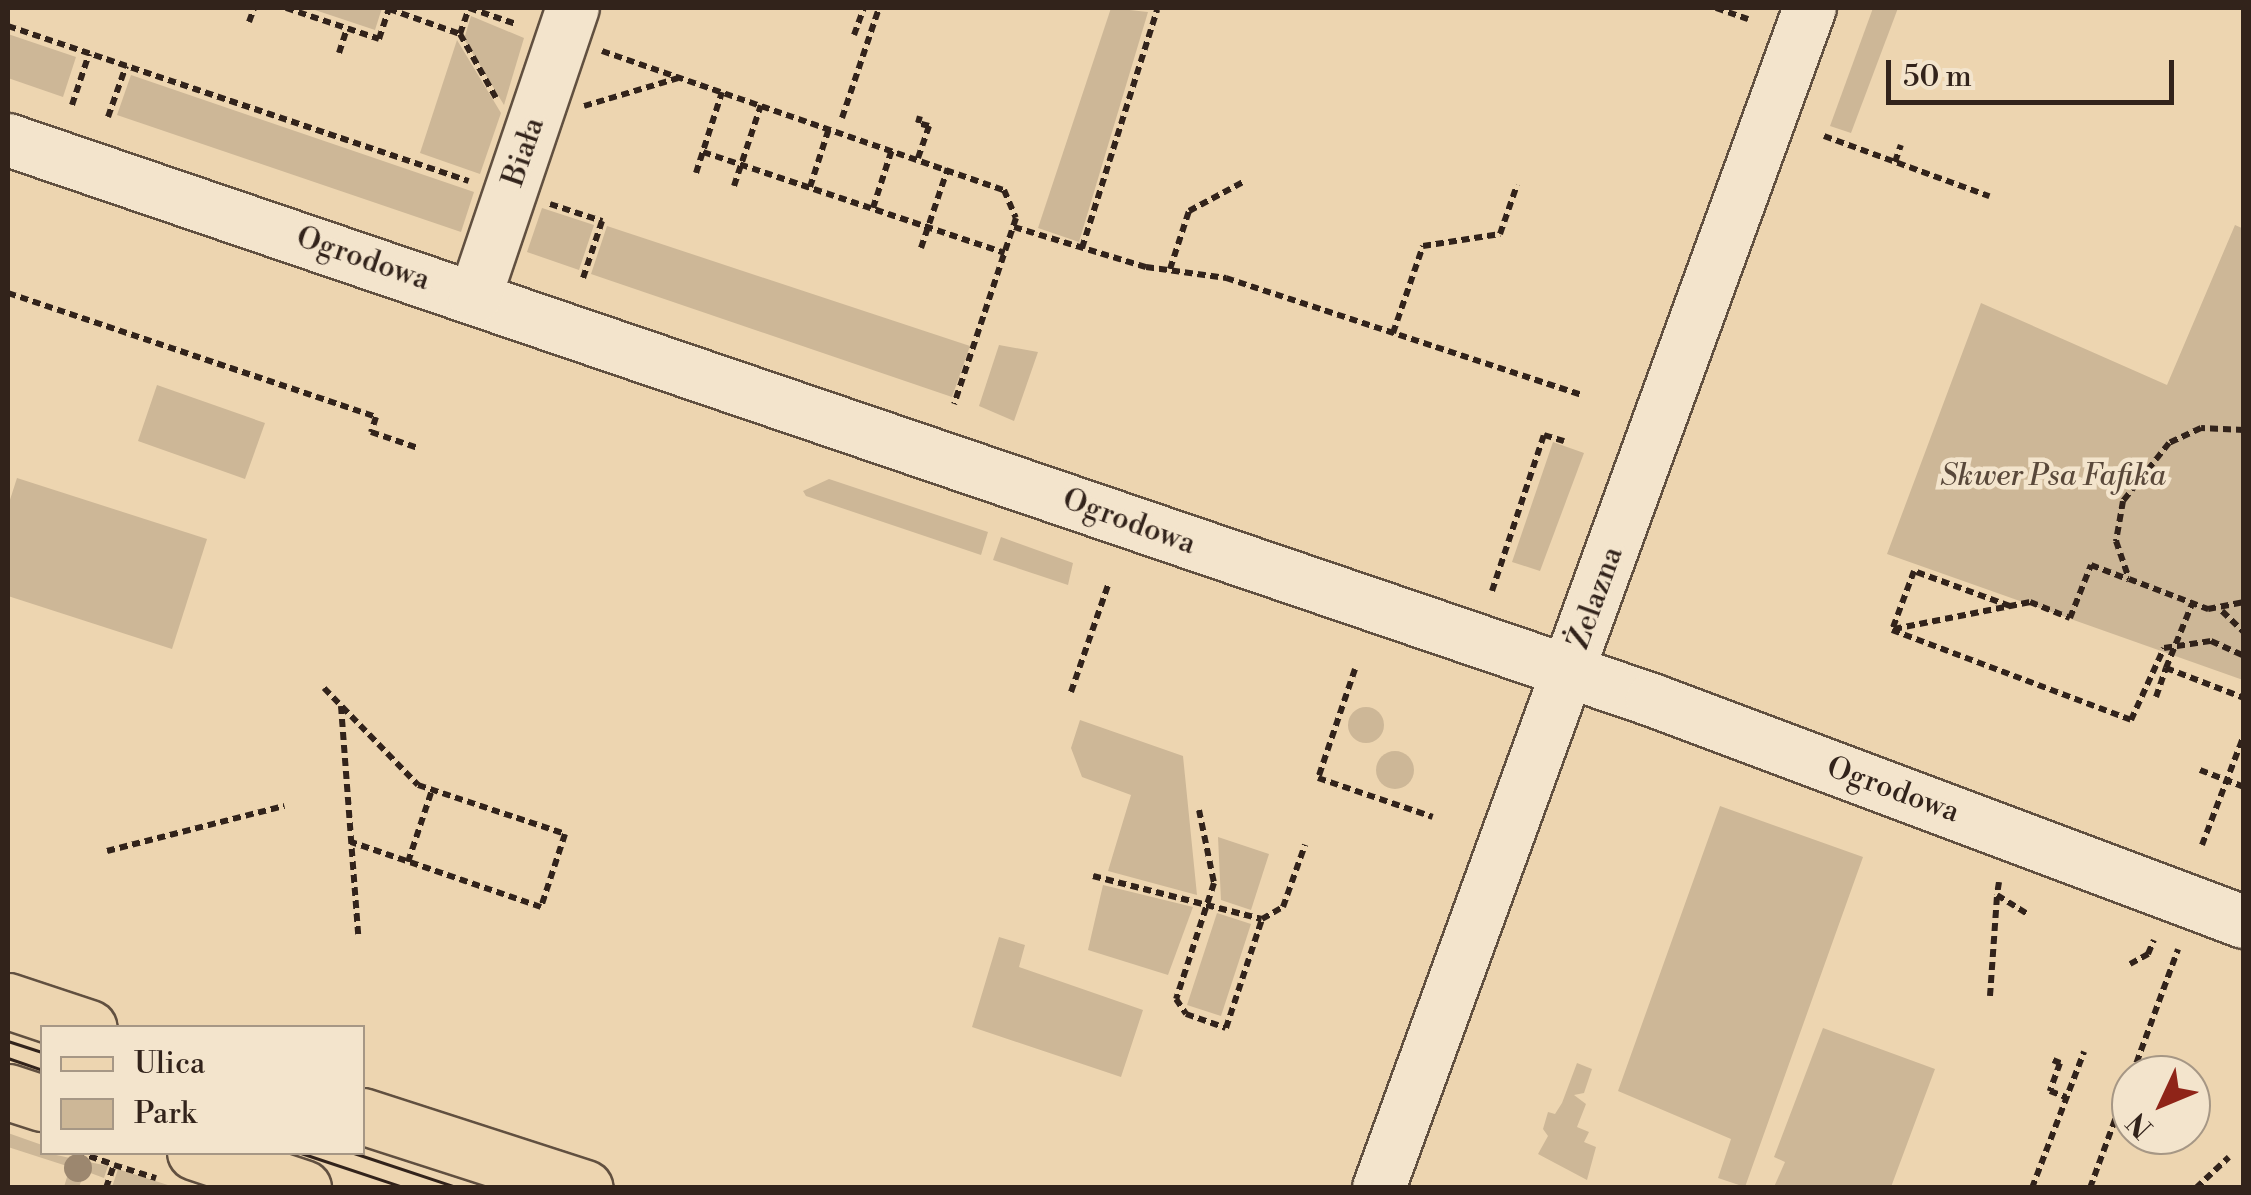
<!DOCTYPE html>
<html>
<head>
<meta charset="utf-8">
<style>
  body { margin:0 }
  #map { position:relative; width:2251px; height:1195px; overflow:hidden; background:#edd5b0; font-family:"Libre Bodoni",serif }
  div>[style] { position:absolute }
  .green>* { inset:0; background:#cdb797 }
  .round { border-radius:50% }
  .path>* { height:6px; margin-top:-3px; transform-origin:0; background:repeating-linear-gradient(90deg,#32231b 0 8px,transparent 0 13px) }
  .roads { filter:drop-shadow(2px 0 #615040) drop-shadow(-2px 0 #615040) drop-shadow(0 2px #615040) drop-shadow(0 -2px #615040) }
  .minor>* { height:52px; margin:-26px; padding:0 26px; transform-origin:26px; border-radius:26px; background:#f3e4cc }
  .major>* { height:55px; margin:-27.5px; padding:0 27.5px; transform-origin:27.5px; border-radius:27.5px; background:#edd5b0 }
  .tram>* { height:2.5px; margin:-1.25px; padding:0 1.25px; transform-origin:1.25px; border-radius:1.25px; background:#32231b }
  .trees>* { width:28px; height:28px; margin:-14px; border-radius:50%; background:#9c876f }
  span { translate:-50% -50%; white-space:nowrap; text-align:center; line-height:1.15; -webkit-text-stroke:9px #f3e4cc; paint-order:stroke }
  .street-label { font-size:30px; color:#32231b }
  .park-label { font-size:30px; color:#59483a; font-style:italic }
  .frame { position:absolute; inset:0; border:10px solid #32231b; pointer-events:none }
  .legend { position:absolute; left:40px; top:1025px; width:325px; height:130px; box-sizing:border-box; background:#f3e4cc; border:2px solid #a69785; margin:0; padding:12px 18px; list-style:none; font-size:30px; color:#32231b }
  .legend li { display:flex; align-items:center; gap:20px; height:50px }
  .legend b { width:50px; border:2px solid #a69785 }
  .north { position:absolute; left:2111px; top:1055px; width:100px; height:100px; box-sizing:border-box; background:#f3e4cc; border:2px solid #a69785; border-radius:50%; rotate:226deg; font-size:28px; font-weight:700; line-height:40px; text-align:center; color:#32231b }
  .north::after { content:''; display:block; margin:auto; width:35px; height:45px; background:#8f2418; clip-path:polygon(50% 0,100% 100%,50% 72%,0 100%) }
  .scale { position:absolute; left:1886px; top:60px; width:288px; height:45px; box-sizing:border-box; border:5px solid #32231b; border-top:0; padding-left:12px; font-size:30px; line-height:35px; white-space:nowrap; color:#32231b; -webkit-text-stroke:8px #f3e4cc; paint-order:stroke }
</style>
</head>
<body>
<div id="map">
  <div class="green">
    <i style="clip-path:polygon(309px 8px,382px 8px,375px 30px)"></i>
    <i style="clip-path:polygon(1111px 8px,1148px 12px,1079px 242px,1038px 228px)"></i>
    <i style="clip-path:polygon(1873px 8px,1898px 8px,1851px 133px,1830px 126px)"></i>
    <i style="clip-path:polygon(471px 16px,524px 38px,504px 105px,464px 39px)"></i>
    <i style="clip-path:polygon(8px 34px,76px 57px,63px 97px,8px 78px)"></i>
    <i style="clip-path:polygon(457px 40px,501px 113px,480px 174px,420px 153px)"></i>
    <i style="clip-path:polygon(131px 75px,474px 192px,461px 232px,117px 115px)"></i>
    <i style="clip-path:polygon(542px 208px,594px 225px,579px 270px,527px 252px)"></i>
    <i style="clip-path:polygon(2235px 225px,2244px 229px,2243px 680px,1887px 554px,1981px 303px,2167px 385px)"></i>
    <i style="clip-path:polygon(607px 226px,970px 346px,952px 397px,591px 274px)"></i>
    <i style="clip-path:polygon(999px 345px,1038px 352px,1014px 421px,979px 406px)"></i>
    <i style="clip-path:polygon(157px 385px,265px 423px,245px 479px,138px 441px)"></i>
    <i style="clip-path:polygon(1553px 442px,1584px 453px,1540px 571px,1512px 562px)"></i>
    <i style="clip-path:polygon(17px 478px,207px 539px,172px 649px,8px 596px,8px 506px)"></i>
    <i style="clip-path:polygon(829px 479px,988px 532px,981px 555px,806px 496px,803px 491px)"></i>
    <i style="clip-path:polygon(1001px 537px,1073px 563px,1068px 585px,993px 560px)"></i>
    <i class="round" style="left:1348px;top:707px;width:36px;height:36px"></i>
    <i style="clip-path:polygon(1080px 720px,1183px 756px,1197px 895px,1108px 871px,1131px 795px,1082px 777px,1071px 748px)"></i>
    <i class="round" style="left:1376px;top:751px;width:38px;height:38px"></i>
    <i style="clip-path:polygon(1720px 806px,1863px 857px,1745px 1187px,1718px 1178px,1731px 1139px,1618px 1091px)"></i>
    <i style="clip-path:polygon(1218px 837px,1269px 854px,1251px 910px,1221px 900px)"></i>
    <i style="clip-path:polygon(1103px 885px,1193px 907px,1168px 975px,1088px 950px)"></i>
    <i style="clip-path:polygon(1217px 913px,1251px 924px,1221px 1016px,1187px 1005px)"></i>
    <i style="clip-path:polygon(999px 937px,1025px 945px,1019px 967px,1143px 1010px,1121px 1077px,972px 1027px)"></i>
    <i style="clip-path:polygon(1823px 1028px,1935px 1069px,1891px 1187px,1774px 1187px,1785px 1162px,1774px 1157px)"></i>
    <i style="clip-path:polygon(1577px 1063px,1592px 1069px,1584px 1093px,1574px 1095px,1586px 1104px,1577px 1127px,1589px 1132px,1584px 1142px,1596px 1147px,1587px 1180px,1538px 1154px,1548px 1136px,1543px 1129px,1548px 1112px,1555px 1114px,1562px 1103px)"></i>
    <i style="clip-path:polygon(8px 1133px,42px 1145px,42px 1152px,108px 1166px,104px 1178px,85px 1171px,79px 1187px,64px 1187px,70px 1167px,8px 1147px)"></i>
    <i style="clip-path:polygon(118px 1169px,174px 1187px,112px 1187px)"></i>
  </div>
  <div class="path">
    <i style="left:286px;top:8px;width:98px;rotate:18.4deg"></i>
    <i style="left:379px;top:39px;width:32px;rotate:-72deg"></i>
    <i style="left:389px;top:9px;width:75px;rotate:19.4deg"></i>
    <i style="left:460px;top:34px;width:28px;rotate:-71deg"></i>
    <i style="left:469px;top:8px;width:50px;rotate:18.8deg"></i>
    <i style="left:1716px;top:8px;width:34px;rotate:19deg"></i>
    <i style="left:249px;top:22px;width:15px;rotate:-70deg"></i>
    <i style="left:8px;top:26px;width:486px;rotate:18.6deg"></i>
    <i style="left:460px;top:34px;width:73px;rotate:60.6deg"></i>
    <i style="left:854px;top:35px;width:29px;rotate:-70deg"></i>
    <i style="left:602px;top:51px;width:425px;rotate:19.1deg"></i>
    <i style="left:1004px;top:190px;width:30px;rotate:67deg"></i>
    <i style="left:1016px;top:218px;width:196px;rotate:108.4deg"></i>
    <i style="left:339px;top:53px;width:25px;rotate:-72deg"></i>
    <i style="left:72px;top:105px;width:54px;rotate:-71.6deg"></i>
    <i style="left:584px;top:106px;width:98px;rotate:-16.6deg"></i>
    <i style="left:108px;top:117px;width:54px;rotate:-70.6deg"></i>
    <i style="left:842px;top:118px;width:116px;rotate:-71.4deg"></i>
    <i style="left:1824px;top:136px;width:176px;rotate:20deg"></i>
    <i style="left:703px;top:152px;width:318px;rotate:18.5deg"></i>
    <i style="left:918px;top:158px;width:34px;rotate:-71deg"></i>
    <i style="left:929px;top:126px;width:11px;rotate:-165deg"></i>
    <i style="left:918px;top:123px;width:7px;rotate:-74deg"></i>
    <i style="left:1895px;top:162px;width:18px;rotate:-71deg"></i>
    <i style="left:696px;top:173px;width:85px;rotate:-72.2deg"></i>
    <i style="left:734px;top:186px;width:85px;rotate:-71.6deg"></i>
    <i style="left:810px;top:187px;width:62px;rotate:-72.1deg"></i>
    <i style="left:550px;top:204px;width:55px;rotate:18.1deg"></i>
    <i style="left:602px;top:221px;width:60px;rotate:108.4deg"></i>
    <i style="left:873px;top:208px;width:62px;rotate:-72.1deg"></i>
    <i style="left:1014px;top:227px;width:138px;rotate:16.9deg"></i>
    <i style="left:1146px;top:267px;width:81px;rotate:7.8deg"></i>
    <i style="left:1226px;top:278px;width:375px;rotate:18.2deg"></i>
    <i style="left:921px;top:248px;width:84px;rotate:-71.4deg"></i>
    <i style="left:1082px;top:248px;width:250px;rotate:-72.5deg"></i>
    <i style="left:1170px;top:269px;width:61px;rotate:-71.9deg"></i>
    <i style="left:1189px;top:211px;width:61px;rotate:-28.2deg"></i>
    <i style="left:8px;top:293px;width:388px;rotate:18.6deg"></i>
    <i style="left:376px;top:417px;width:16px;rotate:108deg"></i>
    <i style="left:371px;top:432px;width:50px;rotate:18.8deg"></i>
    <i style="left:1393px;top:333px;width:92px;rotate:-71deg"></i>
    <i style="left:1423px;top:246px;width:78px;rotate:-8.9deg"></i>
    <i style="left:1500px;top:234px;width:52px;rotate:-70.9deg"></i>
    <i style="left:2244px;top:430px;width:43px;rotate:-177.3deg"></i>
    <i style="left:2201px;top:428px;width:35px;rotate:155deg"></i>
    <i style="left:2169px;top:443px;width:74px;rotate:128.4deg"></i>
    <i style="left:2123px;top:501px;width:41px;rotate:99.9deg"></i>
    <i style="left:2116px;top:541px;width:40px;rotate:71.1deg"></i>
    <i style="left:2129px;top:579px;width:85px;rotate:20.8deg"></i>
    <i style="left:2208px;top:609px;width:37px;rotate:-11deg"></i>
    <i style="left:1492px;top:591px;width:164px;rotate:-71.6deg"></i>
    <i style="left:1544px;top:435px;width:21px;rotate:17deg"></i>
    <i style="left:2010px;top:606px;width:102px;rotate:-160deg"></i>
    <i style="left:1914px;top:571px;width:63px;rotate:110.4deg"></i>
    <i style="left:1892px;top:630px;width:255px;rotate:20.6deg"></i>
    <i style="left:2131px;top:720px;width:79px;rotate:-65.4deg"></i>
    <i style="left:2164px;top:648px;width:48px;rotate:-8.5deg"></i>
    <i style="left:2211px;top:641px;width:36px;rotate:24deg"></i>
    <i style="left:2222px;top:611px;width:30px;rotate:44deg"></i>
    <i style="left:1894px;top:629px;width:139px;rotate:-11.2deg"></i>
    <i style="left:2030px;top:602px;width:43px;rotate:21.8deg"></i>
    <i style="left:2070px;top:618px;width:57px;rotate:-68.4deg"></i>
    <i style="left:2091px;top:565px;width:40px;rotate:21deg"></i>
    <i style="left:2166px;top:668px;width:69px;rotate:-67.9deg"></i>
    <i style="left:1355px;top:669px;width:115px;rotate:108.7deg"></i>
    <i style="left:1318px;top:778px;width:121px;rotate:18.7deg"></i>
    <i style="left:324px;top:688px;width:135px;rotate:45.9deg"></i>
    <i style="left:418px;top:785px;width:155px;rotate:18.4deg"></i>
    <i style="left:565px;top:834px;width:77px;rotate:108.2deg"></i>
    <i style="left:541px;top:907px;width:201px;rotate:-161.1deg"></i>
    <i style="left:1071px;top:692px;width:113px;rotate:-70.9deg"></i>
    <i style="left:2156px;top:697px;width:31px;rotate:-71deg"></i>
    <i style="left:2166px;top:668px;width:84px;rotate:21deg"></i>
    <i style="left:341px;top:706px;width:229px;rotate:85.7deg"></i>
    <i style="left:2200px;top:770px;width:47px;rotate:21.1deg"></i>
    <i style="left:1199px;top:810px;width:75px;rotate:78.4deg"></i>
    <i style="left:1214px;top:883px;width:122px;rotate:108.1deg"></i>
    <i style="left:1176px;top:999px;width:18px;rotate:56deg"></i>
    <i style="left:1186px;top:1014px;width:42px;rotate:19.3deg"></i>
    <i style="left:1226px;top:1028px;width:115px;rotate:-71.7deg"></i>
    <i style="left:1262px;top:919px;width:24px;rotate:-30deg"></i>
    <i style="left:1283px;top:907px;width:66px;rotate:-70.5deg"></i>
    <i style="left:2202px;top:845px;width:118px;rotate:-69.1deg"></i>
    <i style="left:107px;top:851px;width:183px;rotate:-14.3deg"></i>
    <i style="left:408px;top:862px;width:76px;rotate:-71.6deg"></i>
    <i style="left:1093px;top:876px;width:174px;rotate:14.3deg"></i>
    <i style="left:1999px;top:882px;width:13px;rotate:99deg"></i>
    <i style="left:1997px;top:895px;width:36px;rotate:32deg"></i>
    <i style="left:2130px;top:964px;width:21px;rotate:-29deg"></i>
    <i style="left:2148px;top:954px;width:15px;rotate:-67deg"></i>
    <i style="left:1990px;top:996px;width:101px;rotate:-86deg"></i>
    <i style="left:2053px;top:1060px;width:8px;rotate:23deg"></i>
    <i style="left:2060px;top:1063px;width:30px;rotate:110deg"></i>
    <i style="left:2050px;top:1091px;width:17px;rotate:21deg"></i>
    <i style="left:2132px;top:1075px;width:134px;rotate:-69.9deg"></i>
    <i style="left:77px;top:1152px;width:39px;rotate:19deg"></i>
    <i style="left:106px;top:1188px;width:24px;rotate:-71deg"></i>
    <i style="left:114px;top:1165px;width:44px;rotate:17.2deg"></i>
    <i style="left:2032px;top:1188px;width:146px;rotate:-69.1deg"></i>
    <i style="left:2090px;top:1188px;width:119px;rotate:-69.9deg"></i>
    <i style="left:2196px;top:1188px;width:45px;rotate:-43.2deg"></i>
  </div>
  <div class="roads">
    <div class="minor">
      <i style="left:8px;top:140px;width:1737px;rotate:18.81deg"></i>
      <i style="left:1652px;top:700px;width:632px;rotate:20.56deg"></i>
      <i style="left:475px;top:297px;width:305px;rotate:-71.3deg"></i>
      <i style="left:1379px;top:1188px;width:1256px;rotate:-69.94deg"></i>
    </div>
    <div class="major">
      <i style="left:8px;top:1001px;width:85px;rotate:18.4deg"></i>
      <i style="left:8px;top:1092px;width:36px;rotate:18deg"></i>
      <i style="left:362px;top:1116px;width:234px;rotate:17.9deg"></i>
      <i style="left:195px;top:1152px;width:114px;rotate:18.4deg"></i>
    </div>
  </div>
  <div class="tram">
    <i style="left:8px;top:1041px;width:36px;rotate:18deg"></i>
    <i style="left:8px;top:1058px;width:36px;rotate:19deg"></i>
    <i style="left:298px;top:1152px;width:114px;rotate:18.4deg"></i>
    <i style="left:351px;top:1152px;width:114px;rotate:18.4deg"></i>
  </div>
  <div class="trees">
    <i style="left:78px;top:1168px"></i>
  </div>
  <div class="street-label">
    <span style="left:524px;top:152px;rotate:-71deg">Biała</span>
    <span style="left:363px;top:259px;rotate:19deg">Ogrodowa</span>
    <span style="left:1129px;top:522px;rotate:20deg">Ogrodowa</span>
    <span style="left:1596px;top:598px;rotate:-70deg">Żelazna</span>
    <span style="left:1893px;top:790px;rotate:20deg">Ogrodowa</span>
  </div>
  <div class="park-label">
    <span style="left:2053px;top:476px">Skwer Psa Fafika</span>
  </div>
  <div class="frame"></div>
  <ul class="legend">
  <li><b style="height:12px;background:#edd5b0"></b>Ulica</li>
  <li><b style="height:28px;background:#cdb797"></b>Park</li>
  </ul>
  <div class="north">N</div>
  <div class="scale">50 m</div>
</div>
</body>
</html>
